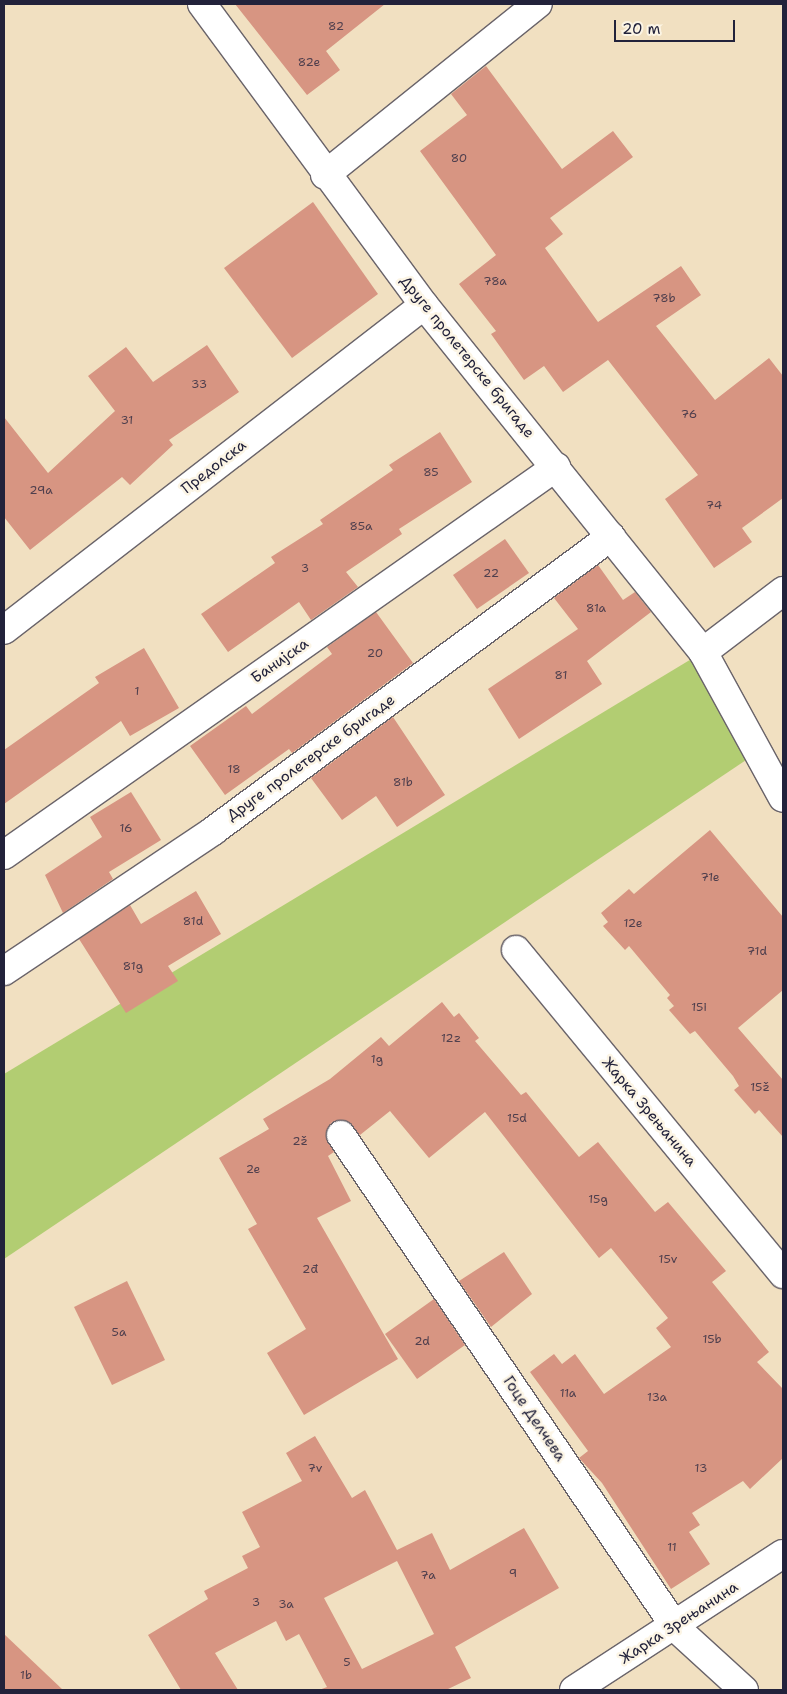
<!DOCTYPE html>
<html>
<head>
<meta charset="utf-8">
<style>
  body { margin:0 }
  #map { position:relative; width:787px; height:1694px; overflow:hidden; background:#f1e0c1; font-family:"Shantell Sans",sans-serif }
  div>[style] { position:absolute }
  .green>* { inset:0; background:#b2cd72 }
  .building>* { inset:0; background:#d79582 }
  .roads { filter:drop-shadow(1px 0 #6a646a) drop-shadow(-1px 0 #6a646a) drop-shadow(0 1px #6a646a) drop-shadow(0 -1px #6a646a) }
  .street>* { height:28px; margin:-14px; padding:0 14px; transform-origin:14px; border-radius:14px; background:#fff }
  span { translate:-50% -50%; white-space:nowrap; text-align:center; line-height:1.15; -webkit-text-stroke:5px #fcf5e5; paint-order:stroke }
  .number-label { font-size:12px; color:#4f3f4d }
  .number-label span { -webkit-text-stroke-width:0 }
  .street-label { font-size:15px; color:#22223b }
  .frame { position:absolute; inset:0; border:5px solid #22223b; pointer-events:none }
  .scale { position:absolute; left:614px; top:20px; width:121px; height:22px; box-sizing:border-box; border:2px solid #22223b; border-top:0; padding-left:6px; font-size:15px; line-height:18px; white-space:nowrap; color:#22223b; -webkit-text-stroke:4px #fcf5e5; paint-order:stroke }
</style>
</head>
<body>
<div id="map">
  <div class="green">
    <i style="clip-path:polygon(703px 652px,755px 754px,4px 1259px,4px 1074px)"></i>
  </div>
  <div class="building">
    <i style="clip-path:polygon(235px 4px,385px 4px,326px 51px,340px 70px,307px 95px)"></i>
    <i style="clip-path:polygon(486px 66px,562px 169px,613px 131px,633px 157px,550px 218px,563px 234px,545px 248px,598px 322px,681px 266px,701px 295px,656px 326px,715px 400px,769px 358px,783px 376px,783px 498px,742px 528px,752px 542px,714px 568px,665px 499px,698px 475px,608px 360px,563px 392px,544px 366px,524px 380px,491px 334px,496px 331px,459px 284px,496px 255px,420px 151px,467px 115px,451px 94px)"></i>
    <i style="clip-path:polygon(313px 202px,378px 294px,292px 358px,224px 268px)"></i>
    <i style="clip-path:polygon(207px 345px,239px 392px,169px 440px,173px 445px,130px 485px,122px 477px,30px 550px,4px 517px,4px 417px,48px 473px,115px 411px,88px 376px,126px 347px,153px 382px)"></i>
    <i style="clip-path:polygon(440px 432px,472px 482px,399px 529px,402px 534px,346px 572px,358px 587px,311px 620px,299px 602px,228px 652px,201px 614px,275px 563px,271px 557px,323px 524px,320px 520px,393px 470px,389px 465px)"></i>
    <i style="clip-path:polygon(505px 539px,529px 573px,477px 609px,453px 575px)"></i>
    <i style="clip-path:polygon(598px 565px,623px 600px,635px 592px,651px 612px,587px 661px,602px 684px,519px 739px,488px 689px,578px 629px,554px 598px)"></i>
    <i style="clip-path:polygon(376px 612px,413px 663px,292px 753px,289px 749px,225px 795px,190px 746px,246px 706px,252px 714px,332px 654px,327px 647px)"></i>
    <i style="clip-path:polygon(144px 648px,179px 708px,130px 736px,121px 721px,4px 804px,4px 750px,99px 683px,95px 677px)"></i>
    <i style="clip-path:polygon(393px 717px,445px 795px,397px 827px,376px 796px,342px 820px,311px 778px)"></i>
    <i style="clip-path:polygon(131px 792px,161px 840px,109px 872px,113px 879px,63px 913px,45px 875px,102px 837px,90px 817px)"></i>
    <i style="clip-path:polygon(710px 830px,783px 917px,783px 990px,738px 1028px,783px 1080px,783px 1137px,759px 1110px,755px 1114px,734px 1090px,739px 1086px,733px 1076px,695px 1031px,690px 1034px,669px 1010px,674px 1006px,667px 998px,670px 995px,629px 946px,625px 950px,603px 926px,608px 922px,601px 913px,629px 889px,634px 894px)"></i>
    <i style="clip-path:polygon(196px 891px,221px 934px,168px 966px,178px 981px,126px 1013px,79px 939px,130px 905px,141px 924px)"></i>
    <i style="clip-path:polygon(442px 1002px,454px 1017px,459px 1013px,479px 1038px,475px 1041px,521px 1095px,526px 1092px,579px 1157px,598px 1142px,655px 1212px,668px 1202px,726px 1271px,712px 1282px,769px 1352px,757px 1362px,783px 1389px,783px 1458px,750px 1489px,743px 1481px,692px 1513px,700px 1525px,689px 1532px,710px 1564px,671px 1589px,602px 1483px,579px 1458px,588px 1451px,530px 1372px,554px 1354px,562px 1364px,575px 1354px,604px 1394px,671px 1347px,656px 1328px,668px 1318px,611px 1248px,599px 1258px,485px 1112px,429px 1158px,390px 1111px,360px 1135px,347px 1121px,332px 1122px,326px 1137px,334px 1152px,328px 1156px,351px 1201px,317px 1218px,398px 1359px,304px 1415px,267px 1353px,306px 1329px,248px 1229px,257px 1224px,219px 1158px,269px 1129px,263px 1119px,330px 1079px,381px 1037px,389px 1046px)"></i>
    <i style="clip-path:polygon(504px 1252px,532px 1294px,491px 1327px,459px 1281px)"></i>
    <i style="clip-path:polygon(127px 1281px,165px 1360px,112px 1385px,74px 1307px)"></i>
    <i style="clip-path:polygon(434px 1299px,465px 1345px,417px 1379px,385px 1334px)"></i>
    <i style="clip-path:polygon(evenodd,315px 1436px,352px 1498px,365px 1490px,397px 1550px,432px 1533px,450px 1570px,524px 1528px,559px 1588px,455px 1647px,471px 1678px,446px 1690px,319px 1690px,327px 1687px,299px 1634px,286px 1641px,276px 1621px,215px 1653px,238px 1690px,181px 1690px,148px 1635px,208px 1599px,204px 1591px,248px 1568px,242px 1556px,260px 1547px,242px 1512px,302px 1481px,286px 1453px,315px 1436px,397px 1561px,434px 1634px,362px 1669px,324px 1598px,397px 1561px)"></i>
    <i style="clip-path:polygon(4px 1634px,63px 1690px,4px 1690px)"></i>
  </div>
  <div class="roads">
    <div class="street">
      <i style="left:202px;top:4px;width:374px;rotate:53.6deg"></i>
      <i style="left:424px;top:305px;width:445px;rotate:51.2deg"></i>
      <i style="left:703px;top:652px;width:166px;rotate:61.3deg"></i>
      <i style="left:325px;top:175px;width:273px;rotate:-38.8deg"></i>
      <i style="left:4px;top:630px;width:531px;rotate:-37.73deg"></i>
      <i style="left:703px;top:652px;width:101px;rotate:-37.3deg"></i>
      <i style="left:4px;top:855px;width:675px;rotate:-35.1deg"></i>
      <i style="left:516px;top:950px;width:420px;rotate:50.5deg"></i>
      <i style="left:4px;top:971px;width:252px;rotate:-33.8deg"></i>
      <i style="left:213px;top:831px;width:495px;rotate:-36.5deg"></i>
      <i style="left:341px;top:1135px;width:596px;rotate:55.8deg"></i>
      <i style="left:676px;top:1628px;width:92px;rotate:42.4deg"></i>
      <i style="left:574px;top:1690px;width:249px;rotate:-33.1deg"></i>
    </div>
  </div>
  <div class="number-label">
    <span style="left:336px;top:27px">82</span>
    <span style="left:309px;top:63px">82e</span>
    <span style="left:459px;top:159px">80</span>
    <span style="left:495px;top:282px">78a</span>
    <span style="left:664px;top:299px">78b</span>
    <span style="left:199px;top:385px">33</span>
    <span style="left:689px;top:415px">76</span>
    <span style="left:127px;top:421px">31</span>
    <span style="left:431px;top:473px">85</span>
    <span style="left:41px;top:491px">29a</span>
    <span style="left:714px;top:506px">74</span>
    <span style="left:361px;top:527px">85a</span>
    <span style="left:305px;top:569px">3</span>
    <span style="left:491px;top:574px">22</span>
    <span style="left:596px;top:609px">81a</span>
    <span style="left:375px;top:654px">20</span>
    <span style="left:561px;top:676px">81</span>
    <span style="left:137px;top:692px">1</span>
    <span style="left:234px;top:770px">18</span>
    <span style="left:403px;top:783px">81b</span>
    <span style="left:126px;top:829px">16</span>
    <span style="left:710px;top:878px">71e</span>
    <span style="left:193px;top:922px">81d</span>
    <span style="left:633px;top:924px">12e</span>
    <span style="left:757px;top:952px">71d</span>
    <span style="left:133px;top:967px">81g</span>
    <span style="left:699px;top:1008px">15i</span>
    <span style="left:451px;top:1039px">12z</span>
    <span style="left:377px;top:1060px">1g</span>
    <span style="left:760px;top:1088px">15ž</span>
    <span style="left:517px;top:1119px">15d</span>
    <span style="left:300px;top:1142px">2ž</span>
    <span style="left:253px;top:1170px">2e</span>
    <span style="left:598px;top:1200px">15g</span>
    <span style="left:668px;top:1260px">15v</span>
    <span style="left:310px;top:1270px">2đ</span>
    <span style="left:119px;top:1333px">5a</span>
    <span style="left:712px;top:1340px">15b</span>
    <span style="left:422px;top:1342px">2d</span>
    <span style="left:568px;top:1394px">11a</span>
    <span style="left:657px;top:1398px">13a</span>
    <span style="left:315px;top:1469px">7v</span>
    <span style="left:701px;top:1469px">13</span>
    <span style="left:672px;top:1548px">11</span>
    <span style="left:513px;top:1574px">9</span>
    <span style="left:428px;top:1576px">7a</span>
    <span style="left:256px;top:1603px">3</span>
    <span style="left:286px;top:1605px">3a</span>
    <span style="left:347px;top:1663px">5</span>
    <span style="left:26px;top:1676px">1b</span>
  </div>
  <div class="street-label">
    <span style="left:467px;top:357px;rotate:51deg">Друге пролетерске бригаде</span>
    <span style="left:214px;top:467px;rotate:-38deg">Предолска</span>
    <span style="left:280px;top:661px;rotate:-35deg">Банијска</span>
    <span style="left:311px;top:758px;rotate:-36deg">Друге пролетерске бригаде</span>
    <span style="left:649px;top:1112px;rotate:50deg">Жарка Зрењанина</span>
    <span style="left:534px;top:1419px;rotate:56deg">Гоце Делчева</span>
    <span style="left:679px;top:1623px;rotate:-33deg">Жарка Зрењанина</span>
  </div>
  <div class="frame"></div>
  <div class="scale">20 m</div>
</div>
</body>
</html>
